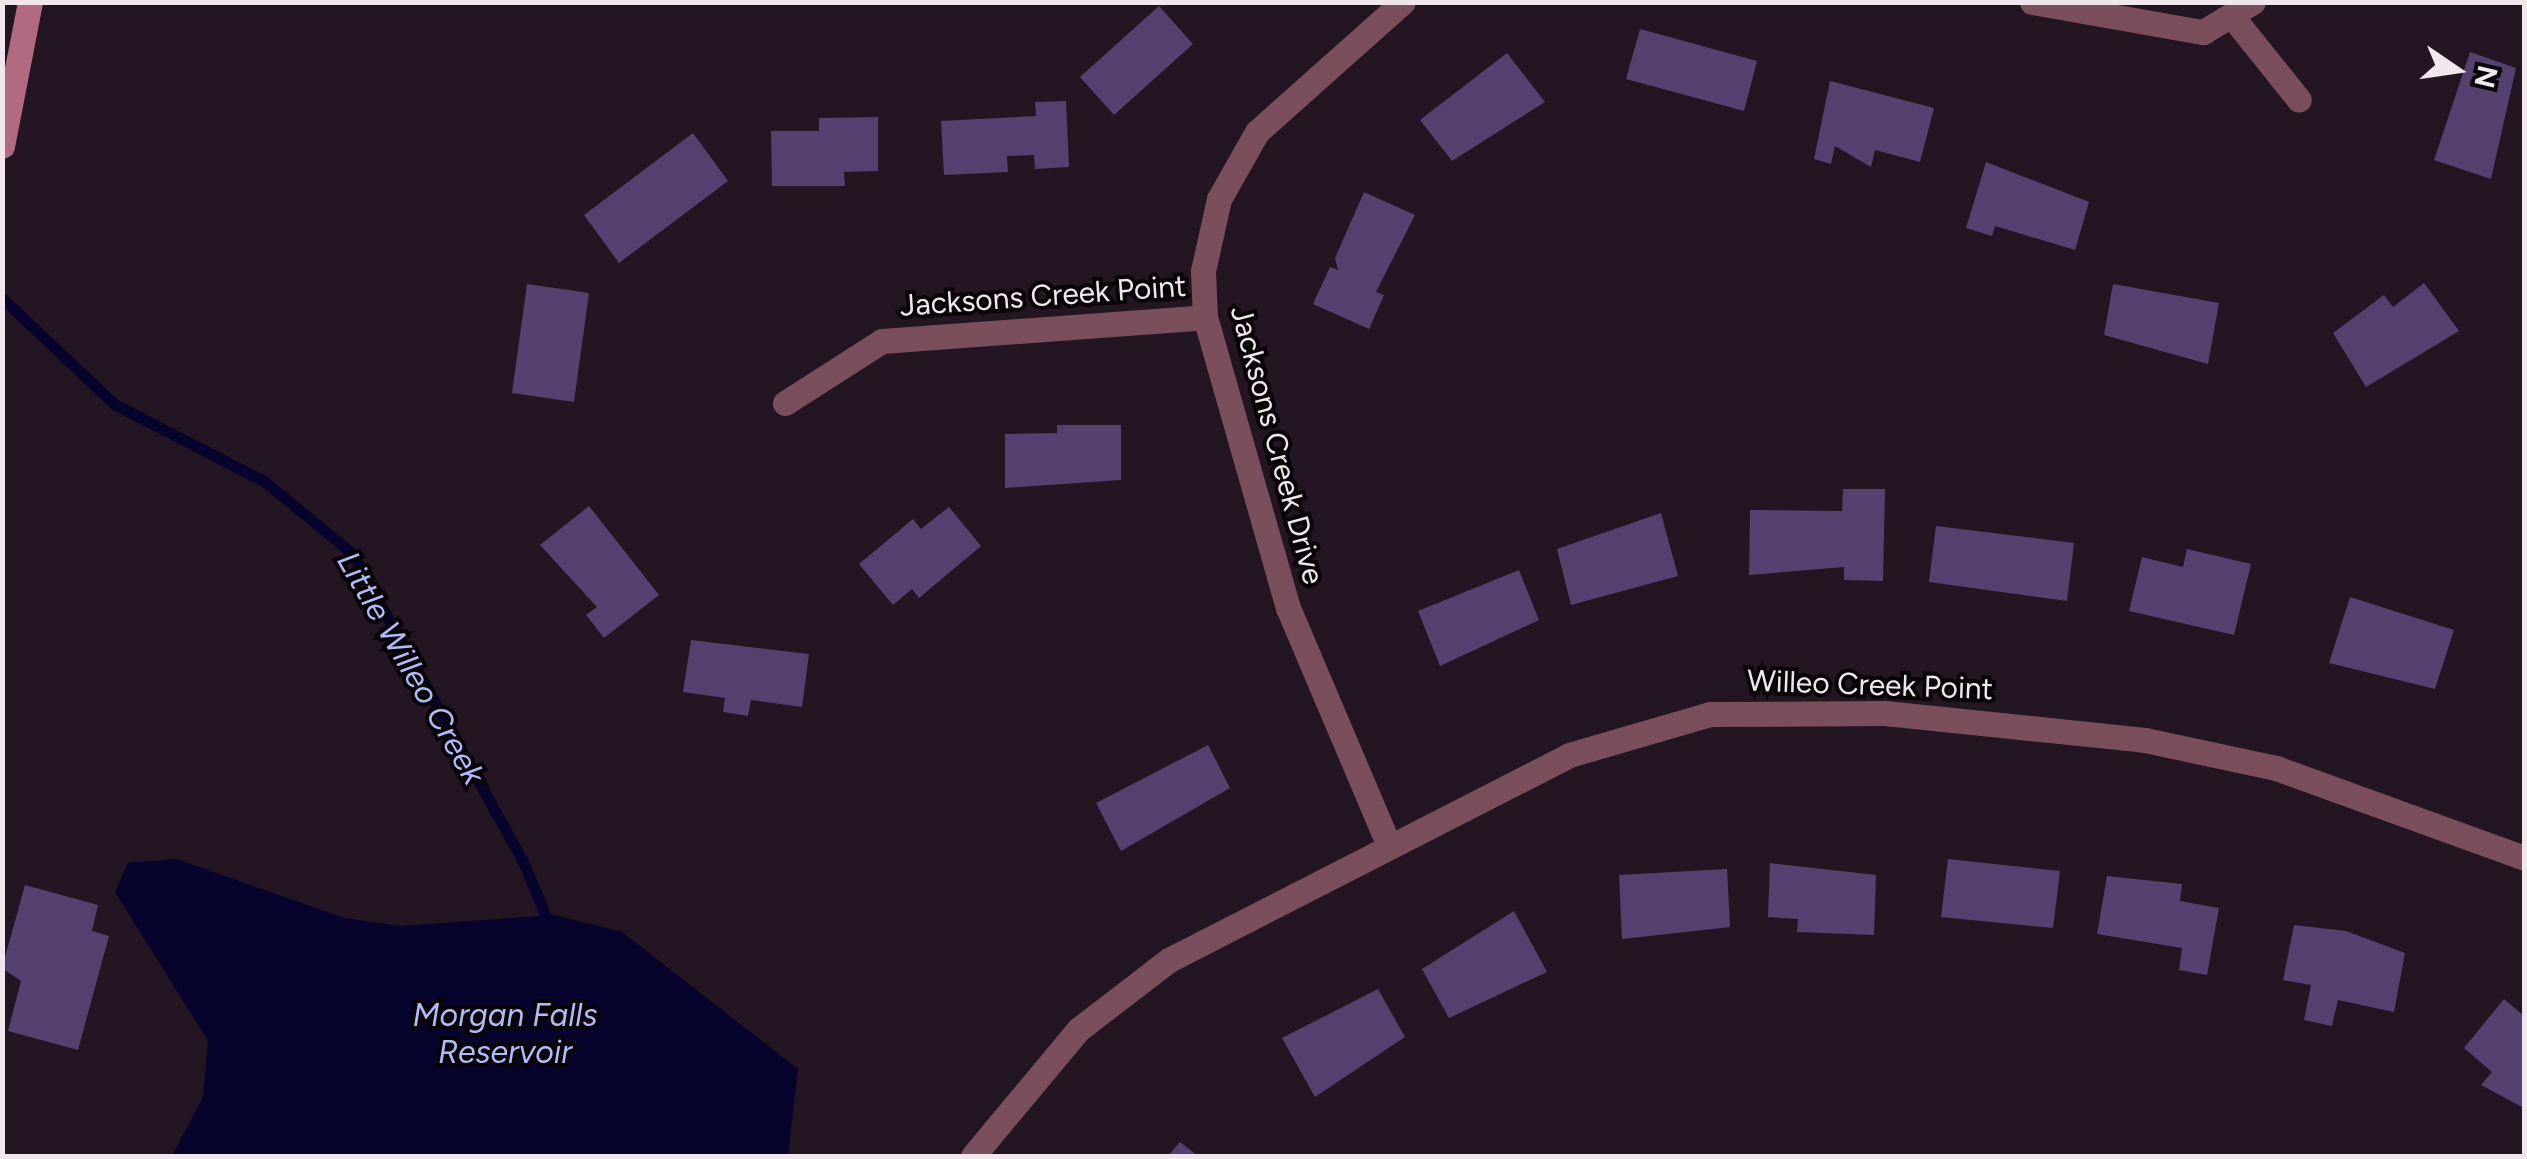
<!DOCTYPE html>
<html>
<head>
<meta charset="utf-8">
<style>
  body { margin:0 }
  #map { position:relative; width:2527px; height:1159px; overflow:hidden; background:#241522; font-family:Figtree,sans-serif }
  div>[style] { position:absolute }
  .water>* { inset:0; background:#06032c }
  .stream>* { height:11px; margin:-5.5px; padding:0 5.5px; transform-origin:5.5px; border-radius:5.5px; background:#06032c }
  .building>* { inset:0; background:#55406f }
  .street>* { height:25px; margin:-12.5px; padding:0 12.5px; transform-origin:12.5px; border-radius:12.5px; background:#7a4e5b }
  .secondary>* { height:25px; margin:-12.5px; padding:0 12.5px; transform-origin:12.5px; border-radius:12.5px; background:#b16a7f }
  span { translate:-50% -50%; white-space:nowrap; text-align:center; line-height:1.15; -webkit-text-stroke:8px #090408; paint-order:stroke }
  .street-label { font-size:30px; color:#f1e6ee }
  .water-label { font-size:32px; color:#b0bcf9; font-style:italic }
  .frame { position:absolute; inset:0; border:5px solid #f1e6ee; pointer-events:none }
  .north { position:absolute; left:2407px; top:20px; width:100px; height:100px; -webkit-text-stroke:8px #090408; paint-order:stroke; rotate:103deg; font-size:28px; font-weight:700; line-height:40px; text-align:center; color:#f1e6ee }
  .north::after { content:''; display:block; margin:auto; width:35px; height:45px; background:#f1e6ee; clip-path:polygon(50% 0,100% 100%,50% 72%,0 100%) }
</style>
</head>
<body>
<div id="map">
  <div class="water">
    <i style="clip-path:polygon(177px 859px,344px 918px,400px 926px,554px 915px,622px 932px,798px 1069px,788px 1156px,172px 1156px,203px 1097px,208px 1041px,115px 892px,128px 863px)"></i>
  </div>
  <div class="stream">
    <i style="left:2px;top:298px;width:154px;rotate:43.4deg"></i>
    <i style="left:114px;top:404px;width:169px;rotate:27.2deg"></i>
    <i style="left:264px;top:481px;width:114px;rotate:39.3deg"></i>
    <i style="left:352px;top:553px;width:352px;rotate:61deg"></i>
    <i style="left:523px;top:861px;width:61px;rotate:67.7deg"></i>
    <i style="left:546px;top:917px;width:12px;rotate:121deg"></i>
  </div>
  <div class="building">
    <i style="clip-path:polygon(1159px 6px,1193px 44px,1114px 115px,1080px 77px)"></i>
    <i style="clip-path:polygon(1640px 29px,1757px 61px,1744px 111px,1626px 79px)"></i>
    <i style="clip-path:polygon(2470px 52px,2516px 68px,2491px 179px,2434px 160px)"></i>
    <i style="clip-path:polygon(1507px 53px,1545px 102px,1452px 161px,1420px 120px)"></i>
    <i style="clip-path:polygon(1830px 81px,1934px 108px,1920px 162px,1875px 150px,1871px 167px,1835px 146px,1831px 164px,1814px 159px)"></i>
    <i style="clip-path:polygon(1066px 101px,1069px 167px,1035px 169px,1034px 155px,1007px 156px,1008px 172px,944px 175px,941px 121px,1036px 116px,1035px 102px)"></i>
    <i style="clip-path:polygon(878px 117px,878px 171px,844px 172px,845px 186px,772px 186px,771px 131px,819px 131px,819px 118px)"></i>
    <i style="clip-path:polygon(693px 133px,728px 181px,619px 263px,584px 215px)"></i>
    <i style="clip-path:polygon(1986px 162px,2089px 202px,2075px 250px,1995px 226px,1992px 236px,1966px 228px)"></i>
    <i style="clip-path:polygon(1364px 192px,1415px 215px,1376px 292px,1384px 295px,1369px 329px,1313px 304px,1330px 267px,1338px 270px,1335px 258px)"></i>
    <i style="clip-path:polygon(2424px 283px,2459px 331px,2366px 387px,2333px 333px,2384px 295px,2393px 307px)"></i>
    <i style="clip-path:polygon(527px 284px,589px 293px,574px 402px,512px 393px)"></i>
    <i style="clip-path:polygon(2113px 284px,2219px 303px,2208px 364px,2104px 335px)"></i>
    <i style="clip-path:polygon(1057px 425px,1121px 425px,1121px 480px,1005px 488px,1005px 434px,1057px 433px)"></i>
    <i style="clip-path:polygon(1843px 489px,1885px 489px,1883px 581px,1844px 580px,1844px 567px,1749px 575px,1750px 510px,1842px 511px)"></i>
    <i style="clip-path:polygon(589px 506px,659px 595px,604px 638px,586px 615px,597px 607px,540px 545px)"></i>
    <i style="clip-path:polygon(949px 507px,981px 546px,919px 598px,912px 589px,893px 605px,859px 564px,913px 519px,921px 529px)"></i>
    <i style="clip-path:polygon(1661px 513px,1678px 576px,1571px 605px,1557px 549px)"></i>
    <i style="clip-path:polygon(1936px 526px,2074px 543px,2067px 601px,1929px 582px)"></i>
    <i style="clip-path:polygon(2187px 549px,2251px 564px,2234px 635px,2129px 611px,2142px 557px,2183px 567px)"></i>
    <i style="clip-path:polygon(1519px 570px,1539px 620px,1440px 666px,1418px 611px)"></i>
    <i style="clip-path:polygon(2350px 597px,2454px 630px,2435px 689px,2329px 663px)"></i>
    <i style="clip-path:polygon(691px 640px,809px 654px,802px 707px,751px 700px,748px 716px,723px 712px,725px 698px,683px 692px)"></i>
    <i style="clip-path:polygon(1208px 745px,1230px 788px,1121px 851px,1096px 803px)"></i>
    <i style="clip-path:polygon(1948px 859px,2060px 871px,2053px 928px,1941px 917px)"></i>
    <i style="clip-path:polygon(1770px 863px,1876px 875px,1874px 935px,1797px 932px,1798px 919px,1768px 917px)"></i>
    <i style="clip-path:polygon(1727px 869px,1730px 927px,1622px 939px,1619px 875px)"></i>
    <i style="clip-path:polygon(2107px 876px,2182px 884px,2180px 901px,2219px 908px,2207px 975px,2179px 970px,2182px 948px,2097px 934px)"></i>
    <i style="clip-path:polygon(25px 885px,98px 905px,92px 931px,109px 936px,78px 1050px,8px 1031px,21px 981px,2px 968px)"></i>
    <i style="clip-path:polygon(1514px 911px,1547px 972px,1449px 1018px,1422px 969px)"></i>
    <i style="clip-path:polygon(2294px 925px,2346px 931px,2405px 953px,2394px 1012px,2338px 1000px,2332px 1026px,2304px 1020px,2311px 985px,2283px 980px)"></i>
    <i style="clip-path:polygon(1378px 989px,1405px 1037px,1315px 1097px,1282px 1038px)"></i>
    <i style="clip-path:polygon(2504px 999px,2524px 1016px,2524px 1108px,2481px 1085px,2492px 1072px,2464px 1048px)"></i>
    <i style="clip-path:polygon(1180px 1142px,1198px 1156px,1168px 1156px)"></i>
  </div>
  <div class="street">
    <i style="left:2032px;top:2px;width:174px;rotate:10deg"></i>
    <i style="left:2203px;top:32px;width:58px;rotate:-31deg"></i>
    <i style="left:2235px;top:20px;width:102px;rotate:51.3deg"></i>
    <i style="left:785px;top:403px;width:115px;rotate:-32.6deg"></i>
    <i style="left:882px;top:341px;width:324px;rotate:-4.2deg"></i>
    <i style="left:1387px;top:841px;width:253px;rotate:-113deg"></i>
    <i style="left:1288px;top:608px;width:303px;rotate:-105.9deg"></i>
    <i style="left:1205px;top:317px;width:46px;rotate:-92.5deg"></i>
    <i style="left:1203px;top:271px;width:74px;rotate:-77.5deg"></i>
    <i style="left:1219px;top:199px;width:77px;rotate:-60.4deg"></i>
    <i style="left:1257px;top:132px;width:195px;rotate:-41.7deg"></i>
    <i style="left:973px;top:1156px;width:165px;rotate:-50.2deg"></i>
    <i style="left:1079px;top:1029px;width:113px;rotate:-37.5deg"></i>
    <i style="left:1169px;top:960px;width:449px;rotate:-27.1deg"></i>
    <i style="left:1569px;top:755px;width:147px;rotate:-16.2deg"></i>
    <i style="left:1710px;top:714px;width:175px;rotate:-0.3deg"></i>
    <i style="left:1885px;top:713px;width:261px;rotate:5.9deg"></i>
    <i style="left:2145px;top:740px;width:134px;rotate:12.1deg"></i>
    <i style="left:2276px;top:768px;width:264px;rotate:19.9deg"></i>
  </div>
  <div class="secondary">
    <i style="left:2px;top:146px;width:147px;rotate:-79deg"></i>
  </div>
  <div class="street-label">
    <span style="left:1043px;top:296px;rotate:-4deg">Jacksons Creek Point</span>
    <span style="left:1277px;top:445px;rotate:75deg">Jacksons Creek Drive</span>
    <span style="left:1870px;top:685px;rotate:2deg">Willeo Creek Point</span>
  </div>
  <div class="water-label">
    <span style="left:411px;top:668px;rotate:60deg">Little Willeo Creek</span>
    <span style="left:505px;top:1034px">Morgan Falls<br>Reservoir</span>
  </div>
  <div class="frame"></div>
  <div class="north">N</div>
</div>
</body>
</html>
